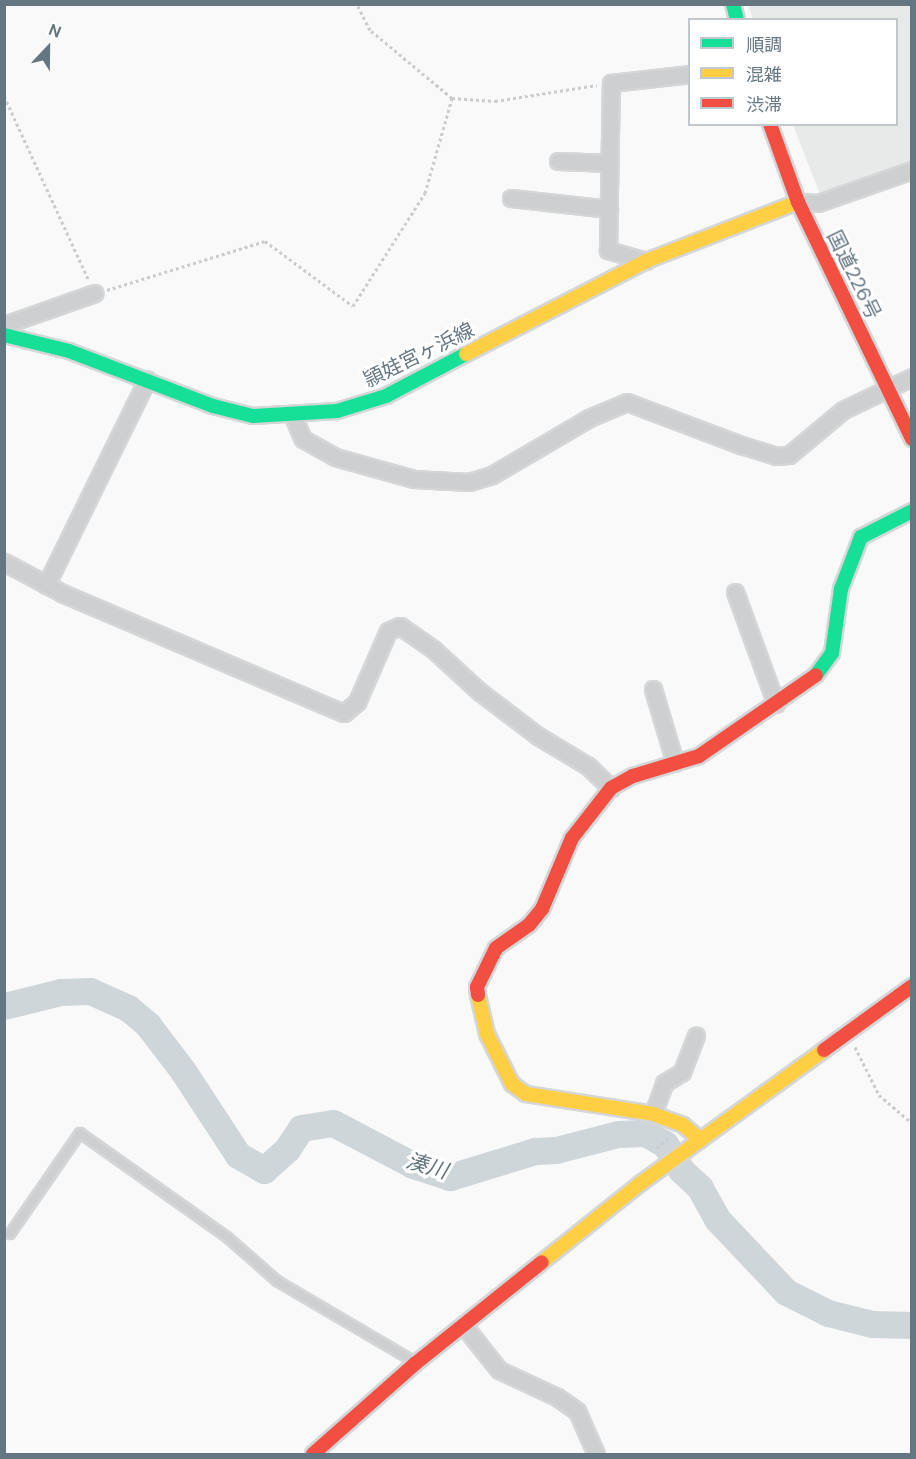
<!DOCTYPE html>
<html>
<head>
<meta charset="utf-8">
<style>
  body { margin:0 }
  #map { position:relative; width:916px; height:1459px; overflow:hidden; background:#f9f9f9; font-family:"DM Sans","Noto Sans JP",sans-serif }
  div>[style] { position:absolute }
  .built>* { inset:0; background:#e8e9e9 }
  .river>* { height:27px; margin:-13.5px; padding:0 13.5px; transform-origin:13.5px; border-radius:13.5px; background:#ced6d9 }
  .path>* { height:3px; margin-top:-1.5px; transform-origin:0; background:repeating-linear-gradient(90deg,#cbcccd 0 3px,transparent 0 6px) }
  .roads { filter:drop-shadow(2px 0 #d5d6d7) drop-shadow(-2px 0 #d5d6d7) drop-shadow(0 2px #d5d6d7) drop-shadow(0 -2px #d5d6d7) }
  .lane>* { height:8px; margin:-4px; padding:0 4px; transform-origin:4px; border-radius:4px; background:#cecfd0 }
  .street>* { height:15px; margin:-7.5px; padding:0 7.5px; transform-origin:7.5px; border-radius:7.5px; background:#cecfd0 }
  .fast>* { height:14px; margin:-7px; padding:0 7px; transform-origin:7px; border-radius:7px; background:#16e098 }
  .slow>* { height:14px; margin:-7px; padding:0 7px; transform-origin:7px; border-radius:7px; background:#ffcf43 }
  .jam>* { height:14px; margin:-7px; padding:0 7px; transform-origin:7px; border-radius:7px; background:#f24e42 }
  span { translate:-50% -50%; white-space:nowrap; text-align:center; line-height:1.15; -webkit-text-stroke:6px #fff; paint-order:stroke }
  .street-label { font-size:20px; color:#657683 }
  .water-label { font-size:21px; color:#60757c; font-style:italic }
  .frame { position:absolute; inset:0; border:6px solid #657683; pointer-events:none }
  .legend { position:absolute; left:688px; top:18px; width:210px; height:108px; box-sizing:border-box; background:#fff; border:2px solid #c1c8cd; margin:0; padding:8px 10px; list-style:none; font-size:18px; color:#657683 }
  .legend li { display:flex; align-items:center; gap:12px; height:30px }
  .legend b { width:30px; border:2px solid #c1c8cd }
  .north { position:absolute; left:18px; top:18px; width:60px; height:60px; -webkit-text-stroke:4px #fff; paint-order:stroke; rotate:22deg; font-size:16px; font-weight:700; line-height:24px; text-align:center; color:#657683 }
  .north::after { content:''; display:block; margin:auto; width:21px; height:27px; background:#657683; clip-path:polygon(50% 0,100% 100%,50% 72%,0 100%) }
</style>
</head>
<body>
<div id="map">
  <div class="built">
    <i style="clip-path:polygon(748px 5px,911px 5px,911px 166px,822px 199px,793px 125px,896px 124px,896px 20px,753px 19px)"></i>
  </div>
  <div class="river">
    <i style="left:4px;top:1006px;width:59px;rotate:-13.8deg"></i>
    <i style="left:61px;top:992px;width:29px;rotate:-2deg"></i>
    <i style="left:90px;top:991px;width:42px;rotate:24.1deg"></i>
    <i style="left:128px;top:1008px;width:26px;rotate:40deg"></i>
    <i style="left:148px;top:1025px;width:58px;rotate:52.7deg"></i>
    <i style="left:183px;top:1071px;width:100px;rotate:56.8deg"></i>
    <i style="left:238px;top:1155px;width:30px;rotate:30deg"></i>
    <i style="left:264px;top:1170px;width:31px;rotate:-42deg"></i>
    <i style="left:287px;top:1149px;width:25px;rotate:-56deg"></i>
    <i style="left:301px;top:1128px;width:32px;rotate:-9deg"></i>
    <i style="left:333px;top:1123px;width:90px;rotate:27.7deg"></i>
    <i style="left:413px;top:1165px;width:39px;rotate:18deg"></i>
    <i style="left:450px;top:1177px;width:89px;rotate:-17deg"></i>
    <i style="left:535px;top:1151px;width:21px;rotate:-3deg"></i>
    <i style="left:556px;top:1150px;width:64px;rotate:-14.5deg"></i>
    <i style="left:618px;top:1134px;width:27px;rotate:-2deg"></i>
    <i style="left:645px;top:1133px;width:23px;rotate:29deg"></i>
    <i style="left:665px;top:1144px;width:31px;rotate:58deg"></i>
    <i style="left:681px;top:1170px;width:26px;rotate:43deg"></i>
    <i style="left:700px;top:1188px;width:35px;rotate:61deg"></i>
    <i style="left:717px;top:1219px;width:100px;rotate:46.6deg"></i>
    <i style="left:786px;top:1292px;width:47px;rotate:26.6deg"></i>
    <i style="left:828px;top:1313px;width:45px;rotate:14deg"></i>
    <i style="left:872px;top:1324px;width:40px;rotate:1.4deg"></i>
  </div>
  <div class="path">
    <i style="left:4px;top:96px;width:201px;rotate:65.3deg"></i>
    <i style="left:452px;top:98px;width:43px;rotate:4deg"></i>
    <i style="left:495px;top:101px;width:103px;rotate:-8.9deg"></i>
    <i style="left:107px;top:290px;width:165px;rotate:-17.2deg"></i>
    <i style="left:265px;top:241px;width:109px;rotate:36.5deg"></i>
    <i style="left:353px;top:306px;width:134px;rotate:-57.5deg"></i>
    <i style="left:425px;top:193px;width:99px;rotate:-74.1deg"></i>
    <i style="left:452px;top:98px;width:107px;rotate:-140.3deg"></i>
    <i style="left:370px;top:30px;width:29px;rotate:-117deg"></i>
    <i style="left:855px;top:1047px;width:54px;rotate:63.4deg"></i>
    <i style="left:879px;top:1095px;width:43px;rotate:40.3deg"></i>
    <i style="left:657px;top:1148px;width:15px;rotate:-42deg"></i>
  </div>
  <div class="roads">
    <div class="lane">
      <i style="left:10px;top:1234px;width:123px;rotate:-55.3deg"></i>
      <i style="left:80px;top:1133px;width:180px;rotate:35.3deg"></i>
      <i style="left:227px;top:1237px;width:67px;rotate:41.3deg"></i>
      <i style="left:277px;top:1281px;width:160px;rotate:30.4deg"></i>
    </div>
    <div class="street">
      <i style="left:558px;top:161px;width:52px;rotate:2.2deg"></i>
      <i style="left:511px;top:198px;width:99px;rotate:6.4deg"></i>
      <i style="left:798px;top:202px;width:20px;rotate:3deg"></i>
      <i style="left:818px;top:203px;width:100px;rotate:-19.3deg"></i>
      <i style="left:646px;top:261px;width:40px;rotate:-164deg"></i>
      <i style="left:608px;top:250px;width:167px;rotate:-89deg"></i>
      <i style="left:611px;top:83px;width:80px;rotate:-6.5deg"></i>
      <i style="left:4px;top:325px;width:96px;rotate:-19.4deg"></i>
      <i style="left:293px;top:416px;width:25px;rotate:67deg"></i>
      <i style="left:303px;top:439px;width:37px;rotate:29deg"></i>
      <i style="left:335px;top:457px;width:82px;rotate:15.6deg"></i>
      <i style="left:414px;top:479px;width:55px;rotate:3.1deg"></i>
      <i style="left:469px;top:482px;width:24px;rotate:-17deg"></i>
      <i style="left:492px;top:475px;width:113px;rotate:-30.4deg"></i>
      <i style="left:589px;top:418px;width:41px;rotate:-22.8deg"></i>
      <i style="left:627px;top:402px;width:122px;rotate:20.7deg"></i>
      <i style="left:741px;top:445px;width:37px;rotate:17deg"></i>
      <i style="left:776px;top:456px;width:13px;rotate:-4deg"></i>
      <i style="left:789px;top:455px;width:70px;rotate:-39.8deg"></i>
      <i style="left:843px;top:410px;width:76px;rotate:-25.6deg"></i>
      <i style="left:4px;top:562px;width:66px;rotate:28.1deg"></i>
      <i style="left:62px;top:593px;width:306px;rotate:23.1deg"></i>
      <i style="left:344px;top:713px;width:17px;rotate:-40deg"></i>
      <i style="left:357px;top:702px;width:77px;rotate:-66.4deg"></i>
      <i style="left:388px;top:631px;width:13px;rotate:-23deg"></i>
      <i style="left:400px;top:626px;width:40px;rotate:34.9deg"></i>
      <i style="left:433px;top:649px;width:64px;rotate:42.5deg"></i>
      <i style="left:480px;top:692px;width:73px;rotate:37.2deg"></i>
      <i style="left:538px;top:736px;width:58px;rotate:31deg"></i>
      <i style="left:588px;top:766px;width:32px;rotate:44deg"></i>
      <i style="left:46px;top:585px;width:229px;rotate:-63.8deg"></i>
      <i style="left:735px;top:592px;width:119px;rotate:69.9deg"></i>
      <i style="left:653px;top:689px;width:77px;rotate:73.4deg"></i>
      <i style="left:653px;top:1114px;width:33px;rotate:-70deg"></i>
      <i style="left:664px;top:1083px;width:21px;rotate:-31deg"></i>
      <i style="left:682px;top:1072px;width:39px;rotate:-69deg"></i>
      <i style="left:464px;top:1326px;width:56px;rotate:51.5deg"></i>
      <i style="left:499px;top:1370px;width:64px;rotate:25deg"></i>
      <i style="left:557px;top:1397px;width:24px;rotate:35deg"></i>
      <i style="left:577px;top:1411px;width:47px;rotate:66.2deg"></i>
    </div>
    <div class="fast">
      <i style="left:733px;top:4px;width:16px;rotate:76deg"></i>
      <i style="left:4px;top:335px;width:67px;rotate:13.8deg"></i>
      <i style="left:69px;top:351px;width:154px;rotate:20.9deg"></i>
      <i style="left:213px;top:406px;width:41px;rotate:14deg"></i>
      <i style="left:253px;top:416px;width:84px;rotate:-3.4deg"></i>
      <i style="left:337px;top:411px;width:51px;rotate:-17deg"></i>
      <i style="left:386px;top:396px;width:90px;rotate:-27.7deg"></i>
      <i style="left:816px;top:675px;width:27px;rotate:-54deg"></i>
      <i style="left:832px;top:653px;width:65px;rotate:-82deg"></i>
      <i style="left:841px;top:589px;width:56px;rotate:-69deg"></i>
      <i style="left:861px;top:537px;width:57px;rotate:-27deg"></i>
    </div>
    <div class="slow">
      <i style="left:466px;top:354px;width:203px;rotate:-27.3deg"></i>
      <i style="left:646px;top:261px;width:163px;rotate:-21.2deg"></i>
      <i style="left:478px;top:995px;width:40px;rotate:77deg"></i>
      <i style="left:487px;top:1034px;width:56px;rotate:63.4deg"></i>
      <i style="left:512px;top:1084px;width:17px;rotate:36deg"></i>
      <i style="left:526px;top:1094px;width:129px;rotate:8.9deg"></i>
      <i style="left:653px;top:1114px;width:32px;rotate:20deg"></i>
      <i style="left:683px;top:1125px;width:23px;rotate:41deg"></i>
      <i style="left:542px;top:1262px;width:127px;rotate:-38.6deg"></i>
      <i style="left:641px;top:1183px;width:226px;rotate:-36deg"></i>
    </div>
    <div class="jam">
      <i style="left:770px;top:124px;width:83px;rotate:70.3deg"></i>
      <i style="left:798px;top:202px;width:263px;rotate:64.3deg"></i>
      <i style="left:478px;top:995px;width:8px;rotate:-97deg"></i>
      <i style="left:477px;top:987px;width:43px;rotate:-64deg"></i>
      <i style="left:496px;top:948px;width:40px;rotate:-34.9deg"></i>
      <i style="left:529px;top:925px;width:21px;rotate:-51deg"></i>
      <i style="left:542px;top:909px;width:77px;rotate:-67.1deg"></i>
      <i style="left:572px;top:838px;width:63px;rotate:-52deg"></i>
      <i style="left:611px;top:788px;width:25px;rotate:-29deg"></i>
      <i style="left:633px;top:776px;width:69px;rotate:-16.9deg"></i>
      <i style="left:699px;top:756px;width:142px;rotate:-34.7deg"></i>
      <i style="left:824px;top:1050px;width:109px;rotate:-36deg"></i>
      <i style="left:313px;top:1454px;width:137px;rotate:-41.5deg"></i>
      <i style="left:416px;top:1363px;width:161px;rotate:-38.7deg"></i>
    </div>
  </div>
  <div class="street-label">
    <span style="left:854px;top:275px;rotate:64deg">国道226号</span>
    <span style="left:419px;top:355px;rotate:-26deg">頴娃宮ヶ浜線</span>
  </div>
  <div class="water-label">
    <span style="left:427px;top:1166px;rotate:16deg">湊川</span>
  </div>
  <div class="frame"></div>
  <ul class="legend">
  <li><b style="height:8px;background:#16e098"></b>順調</li>
  <li><b style="height:8px;background:#ffcf43"></b>混雑</li>
  <li><b style="height:8px;background:#f24e42"></b>渋滞</li>
  </ul>
  <div class="north">N</div>
</div>
</body>
</html>
